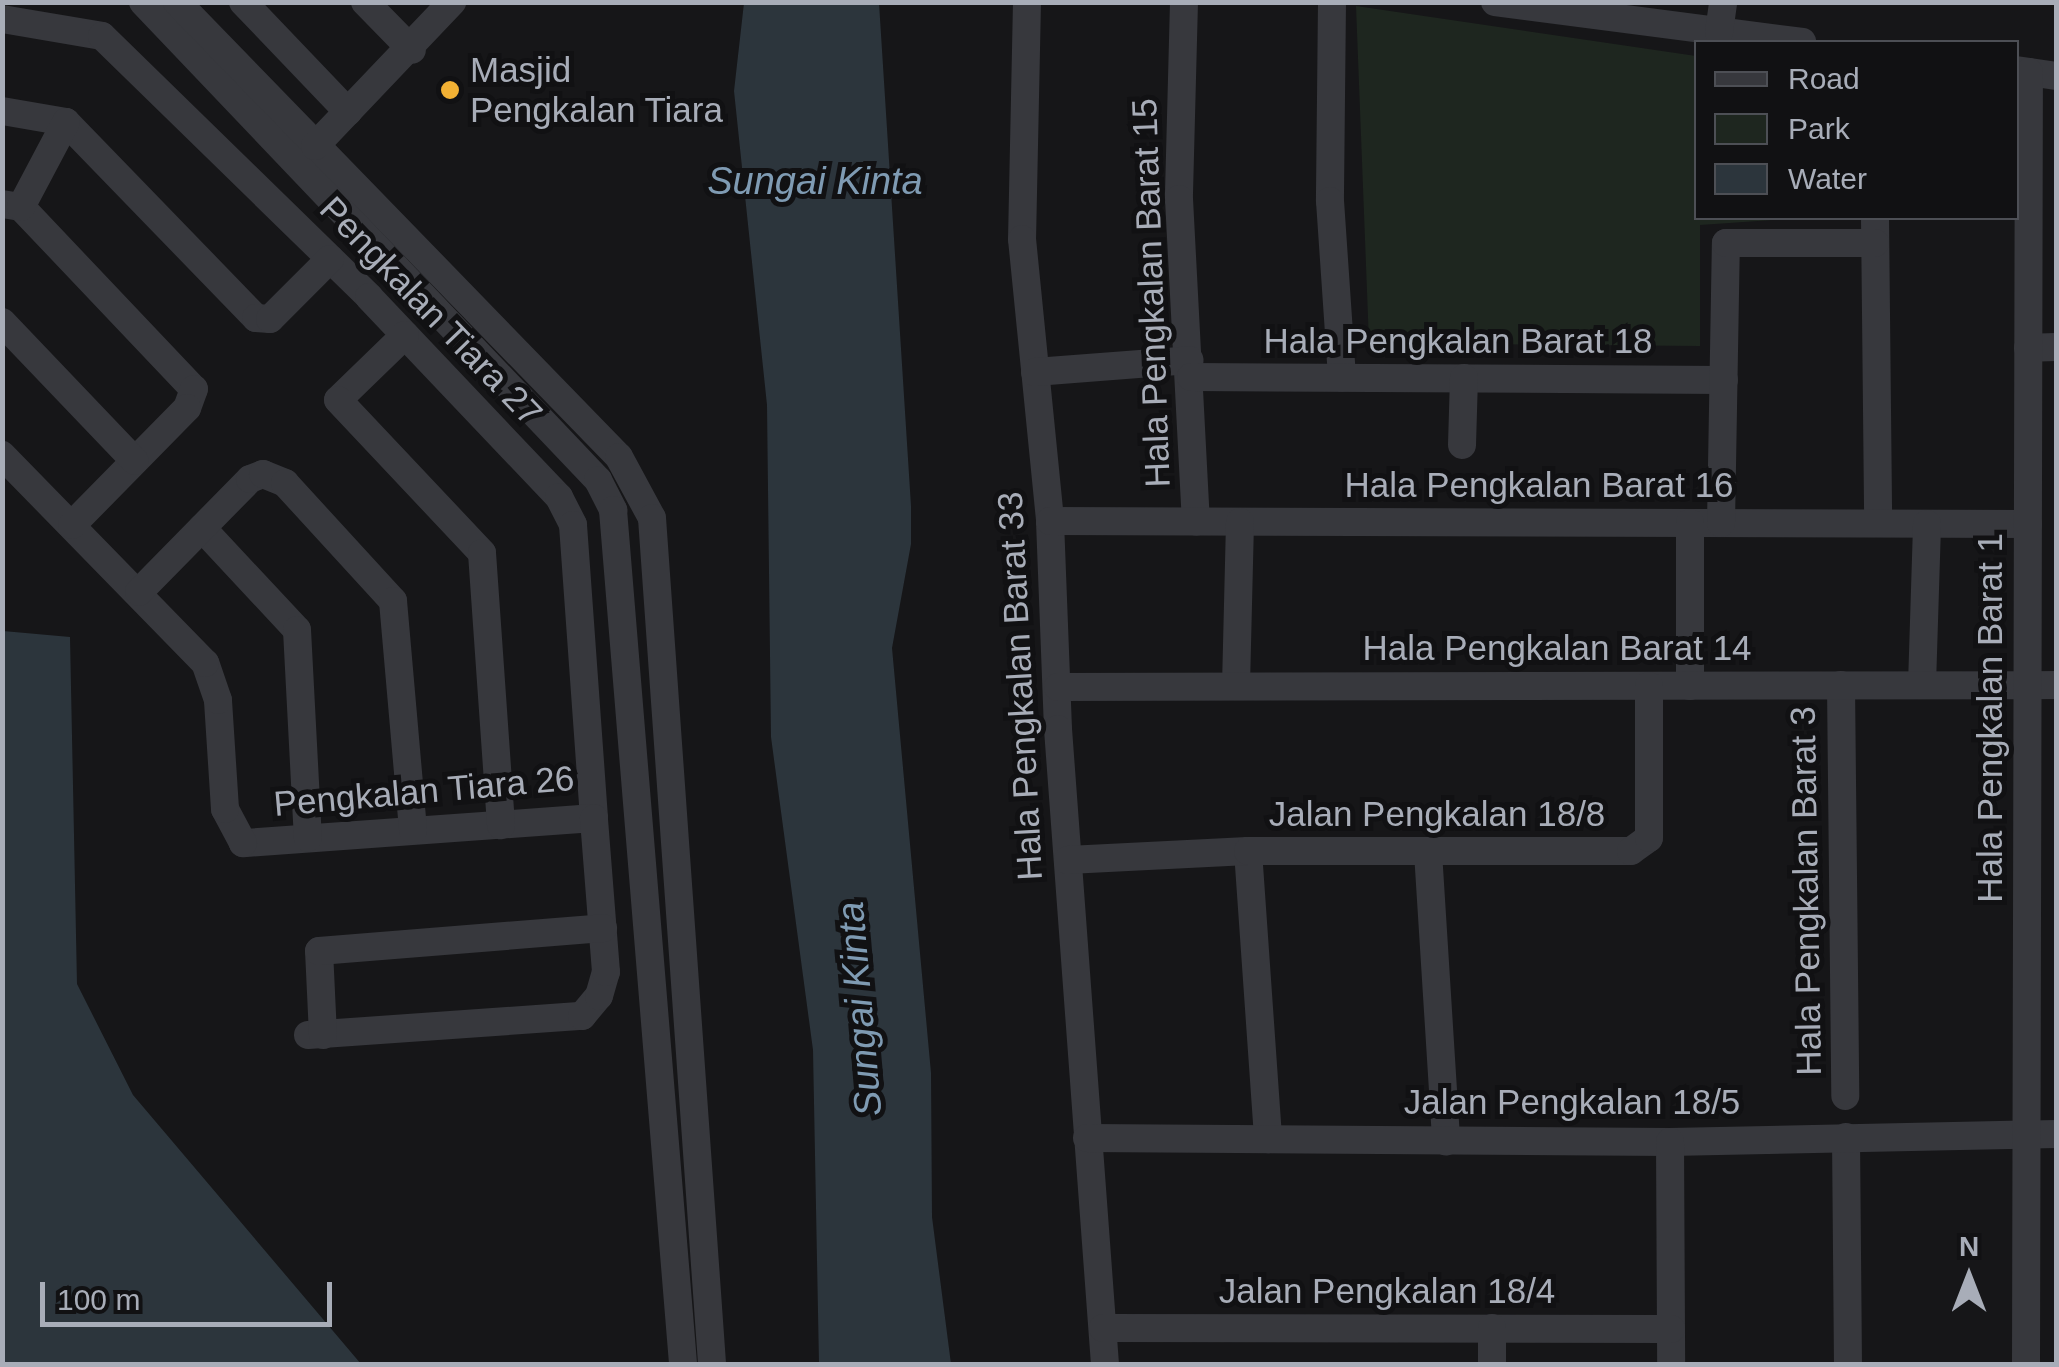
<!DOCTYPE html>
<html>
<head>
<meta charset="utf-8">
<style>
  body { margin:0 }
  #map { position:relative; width:2059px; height:1367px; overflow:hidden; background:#161618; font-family:Helvetica,sans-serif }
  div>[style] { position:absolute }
  .green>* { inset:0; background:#1e261f }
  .water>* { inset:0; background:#2c353c }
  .minor>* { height:28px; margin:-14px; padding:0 14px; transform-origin:14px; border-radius:14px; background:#37383d }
  .dots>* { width:28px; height:28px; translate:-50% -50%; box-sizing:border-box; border:5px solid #111113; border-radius:50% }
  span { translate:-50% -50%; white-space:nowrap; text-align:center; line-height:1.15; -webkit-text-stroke:10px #111113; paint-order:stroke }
  .poi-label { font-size:35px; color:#a8adb8 }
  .left { translate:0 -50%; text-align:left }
  .street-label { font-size:35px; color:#a8adb8 }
  .water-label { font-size:38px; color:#7f9bb3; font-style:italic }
  .frame { position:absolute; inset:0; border:5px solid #a8adb8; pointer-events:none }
  .legend { position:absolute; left:1694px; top:40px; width:325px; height:180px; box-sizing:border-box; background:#111113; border:2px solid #4d4f55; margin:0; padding:12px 18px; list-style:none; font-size:30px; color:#a8adb8 }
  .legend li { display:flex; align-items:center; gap:20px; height:50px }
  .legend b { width:50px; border:2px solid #4d4f55 }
  .north { position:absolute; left:1919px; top:1227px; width:100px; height:100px; -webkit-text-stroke:8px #111113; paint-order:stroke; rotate:0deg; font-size:28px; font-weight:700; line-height:40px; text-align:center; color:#a8adb8 }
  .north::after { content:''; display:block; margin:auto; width:35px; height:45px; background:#a8adb8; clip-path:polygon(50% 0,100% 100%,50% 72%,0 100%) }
  .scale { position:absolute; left:40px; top:1282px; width:292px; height:45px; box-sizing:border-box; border:5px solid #a8adb8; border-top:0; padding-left:12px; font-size:30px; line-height:35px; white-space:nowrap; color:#a8adb8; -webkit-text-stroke:8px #111113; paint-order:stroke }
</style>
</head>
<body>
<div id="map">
  <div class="green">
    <i style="clip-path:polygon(1356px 6px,1696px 56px,1696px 218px,1800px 218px,1700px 225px,1700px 346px,1369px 343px)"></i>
  </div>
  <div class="water">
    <i style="clip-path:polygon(744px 3px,879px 3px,911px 506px,911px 544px,892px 648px,931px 1073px,932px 1217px,951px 1364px,819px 1364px,813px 1050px,771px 737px,767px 405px,734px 91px)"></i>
    <i style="clip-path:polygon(3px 631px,70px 637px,77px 984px,133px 1095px,361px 1364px,3px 1364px)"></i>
  </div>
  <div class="minor">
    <i style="left:143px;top:2px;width:660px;rotate:46.41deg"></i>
    <i style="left:598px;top:480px;width:34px;rotate:63deg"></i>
    <i style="left:613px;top:510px;width:857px;rotate:85.31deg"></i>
    <i style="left:177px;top:2px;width:634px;rotate:45.83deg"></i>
    <i style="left:619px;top:457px;width:69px;rotate:61.6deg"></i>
    <i style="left:652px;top:518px;width:848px;rotate:85.94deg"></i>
    <i style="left:243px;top:2px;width:152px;rotate:46.3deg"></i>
    <i style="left:365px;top:2px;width:67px;rotate:45.6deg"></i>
    <i style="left:1027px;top:2px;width:237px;rotate:91.2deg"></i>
    <i style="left:1022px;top:239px;width:283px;rotate:84.3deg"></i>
    <i style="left:1050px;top:521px;width:208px;rotate:87.8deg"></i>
    <i style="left:1058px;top:729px;width:637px;rotate:85.77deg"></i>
    <i style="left:1184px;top:2px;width:197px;rotate:91.5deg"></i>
    <i style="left:1179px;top:199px;width:323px;rotate:87deg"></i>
    <i style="left:1332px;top:2px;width:199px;rotate:90.6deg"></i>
    <i style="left:1330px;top:201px;width:177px;rotate:86.1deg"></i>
    <i style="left:1495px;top:2px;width:310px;rotate:7.4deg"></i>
    <i style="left:2px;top:19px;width:101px;rotate:9.6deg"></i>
    <i style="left:102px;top:36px;width:373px;rotate:44.3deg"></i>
    <i style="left:369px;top:297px;width:276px;rotate:46.5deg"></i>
    <i style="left:559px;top:497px;width:31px;rotate:63deg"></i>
    <i style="left:573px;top:525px;width:294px;rotate:85.9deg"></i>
    <i style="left:594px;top:818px;width:352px;rotate:175.9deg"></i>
    <i style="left:243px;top:843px;width:38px;rotate:-118deg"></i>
    <i style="left:225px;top:809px;width:109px;rotate:-93.7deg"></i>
    <i style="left:218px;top:700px;width:39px;rotate:-109deg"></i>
    <i style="left:205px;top:663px;width:291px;rotate:-134.3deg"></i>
    <i style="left:1719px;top:32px;width:30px;rotate:-82deg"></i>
    <i style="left:2016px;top:70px;width:40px;rotate:8.5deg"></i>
    <i style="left:2px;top:111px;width:65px;rotate:9.8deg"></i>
    <i style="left:66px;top:122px;width:273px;rotate:45.9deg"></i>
    <i style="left:256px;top:318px;width:14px;rotate:4deg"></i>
    <i style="left:270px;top:319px;width:85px;rotate:-45deg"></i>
    <i style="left:315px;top:146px;width:199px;rotate:-46.4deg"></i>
    <i style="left:2px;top:204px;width:19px;rotate:9deg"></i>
    <i style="left:21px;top:207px;width:251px;rotate:46.5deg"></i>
    <i style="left:194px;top:389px;width:20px;rotate:110deg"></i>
    <i style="left:187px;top:408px;width:164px;rotate:134.5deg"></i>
    <i style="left:21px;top:207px;width:96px;rotate:-62.1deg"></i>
    <i style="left:1875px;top:218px;width:305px;rotate:89.4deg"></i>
    <i style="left:2px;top:322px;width:192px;rotate:46.3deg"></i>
    <i style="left:405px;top:335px;width:93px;rotate:135.9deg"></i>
    <i style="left:338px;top:400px;width:210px;rotate:46.7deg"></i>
    <i style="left:482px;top:553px;width:273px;rotate:86deg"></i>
    <i style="left:2028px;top:348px;width:28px;rotate:-2deg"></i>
    <i style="left:1035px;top:372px;width:155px;rotate:-4.4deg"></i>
    <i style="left:1191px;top:377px;width:533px;rotate:0.32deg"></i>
    <i style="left:1462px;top:445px;width:67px;rotate:-88.3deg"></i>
    <i style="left:1050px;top:521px;width:978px;rotate:0.18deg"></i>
    <i style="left:1721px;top:523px;width:280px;rotate:-89deg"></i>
    <i style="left:1726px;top:243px;width:149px"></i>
    <i style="left:202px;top:528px;width:139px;rotate:47deg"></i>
    <i style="left:297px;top:630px;width:208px;rotate:87deg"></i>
    <i style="left:139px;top:592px;width:158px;rotate:-45.5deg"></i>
    <i style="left:250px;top:479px;width:14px;rotate:-21deg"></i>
    <i style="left:263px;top:474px;width:24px;rotate:22deg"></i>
    <i style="left:285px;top:483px;width:160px;rotate:47.5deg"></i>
    <i style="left:393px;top:601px;width:230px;rotate:85deg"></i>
    <i style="left:1841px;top:685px;width:411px;rotate:89.4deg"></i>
    <i style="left:1922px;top:685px;width:161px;rotate:-88.2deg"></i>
    <i style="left:1236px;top:686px;width:164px;rotate:-88.6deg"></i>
    <i style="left:1690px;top:686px;width:163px;rotate:-90deg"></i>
    <i style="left:1058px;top:687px;width:998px;rotate:-0.11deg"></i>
    <i style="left:1248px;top:851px;width:289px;rotate:86deg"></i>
    <i style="left:1428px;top:852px;width:290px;rotate:86.4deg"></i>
    <i style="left:1068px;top:860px;width:180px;rotate:-2.9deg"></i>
    <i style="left:1248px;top:851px;width:383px"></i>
    <i style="left:1631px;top:851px;width:22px;rotate:-36deg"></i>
    <i style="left:1649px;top:838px;width:152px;rotate:-90deg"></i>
    <i style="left:308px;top:1035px;width:275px;rotate:-4deg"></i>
    <i style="left:582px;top:1016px;width:26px;rotate:-50deg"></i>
    <i style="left:599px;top:996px;width:25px;rotate:-74deg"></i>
    <i style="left:606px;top:972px;width:154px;rotate:-94.5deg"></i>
    <i style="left:323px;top:1035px;width:84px;rotate:-92.7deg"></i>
    <i style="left:319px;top:951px;width:285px;rotate:-4.6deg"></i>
    <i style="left:1846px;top:1137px;width:227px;rotate:89.5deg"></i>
    <i style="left:1087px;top:1138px;width:583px;rotate:0.39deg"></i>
    <i style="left:1670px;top:1142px;width:386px;rotate:-1.2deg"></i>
    <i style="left:1670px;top:1142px;width:222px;rotate:89.7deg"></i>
    <i style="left:1103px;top:1328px;width:568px;rotate:0.1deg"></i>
    <i style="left:1492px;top:1328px;width:36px;rotate:90deg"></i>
    <i style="left:2026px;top:1364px;width:1292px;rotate:-89.87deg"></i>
  </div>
  <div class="dots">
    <i style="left:450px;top:90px;background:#f2b134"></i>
  </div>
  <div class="poi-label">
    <span class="left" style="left:470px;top:90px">Masjid<br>Pengkalan Tiara</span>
  </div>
  <div class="street-label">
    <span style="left:1151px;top:293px;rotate:-92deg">Hala Pengkalan Barat 15</span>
    <span style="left:431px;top:311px;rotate:46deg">Pengkalan Tiara 27</span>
    <span style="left:1458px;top:341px">Hala Pengkalan Barat 18</span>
    <span style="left:1539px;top:485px">Hala Pengkalan Barat 16</span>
    <span style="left:1557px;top:648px">Hala Pengkalan Barat 14</span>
    <span style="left:1020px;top:686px;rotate:-93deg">Hala Pengkalan Barat 33</span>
    <span style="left:1990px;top:718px;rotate:-90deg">Hala Pengkalan Barat 1</span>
    <span style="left:424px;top:791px;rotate:-5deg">Pengkalan Tiara 26</span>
    <span style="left:1437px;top:814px">Jalan Pengkalan 18/8</span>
    <span style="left:1806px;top:891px;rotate:-91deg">Hala Pengkalan Barat 3</span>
    <span style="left:1572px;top:1102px">Jalan Pengkalan 18/5</span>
    <span style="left:1387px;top:1291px">Jalan Pengkalan 18/4</span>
  </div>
  <div class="water-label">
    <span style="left:815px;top:182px">Sungai Kinta</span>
    <span style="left:860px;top:1009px;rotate:-95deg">Sungai Kinta</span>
  </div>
  <div class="frame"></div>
  <ul class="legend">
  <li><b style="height:12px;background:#37383d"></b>Road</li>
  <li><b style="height:28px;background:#1e261f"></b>Park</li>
  <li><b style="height:28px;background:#2c353c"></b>Water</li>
  </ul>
  <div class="north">N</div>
  <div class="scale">100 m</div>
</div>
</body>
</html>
